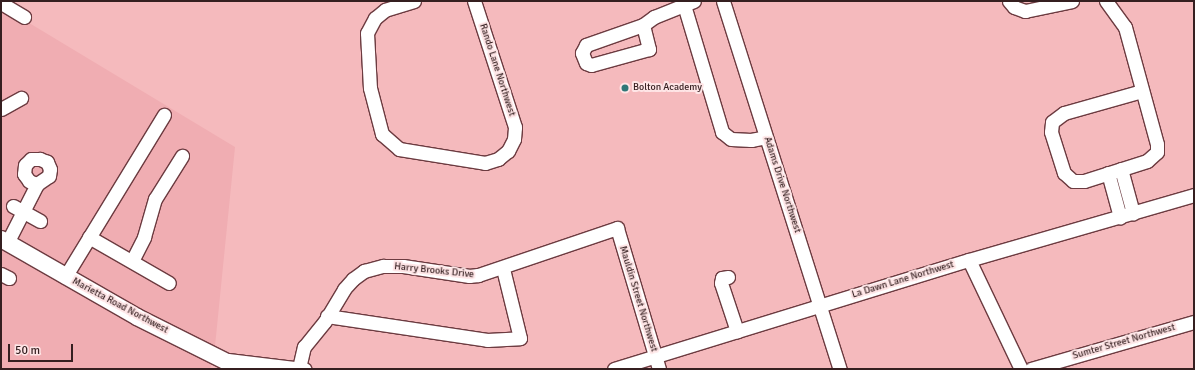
<!DOCTYPE html>
<html>
<head>
<meta charset="utf-8">
<style>
  body { margin:0 }
  #map { position:relative; width:1195px; height:370px; overflow:hidden; background:#f5babd; font-family:Signika,sans-serif }
  div>[style] { position:absolute }
  .built>* { inset:0; background:#f0adb2 }
  .roads { filter:drop-shadow(1px 0 #6c3b40) drop-shadow(-1px 0 #6c3b40) drop-shadow(0 1px #6c3b40) drop-shadow(0 -1px #6c3b40) }
  .minor>* { height:13px; margin:-6.5px; padding:0 6.5px; transform-origin:6.5px; border-radius:6.5px; background:#fff }
  .major>* { height:16px; margin:-8px; padding:0 8px; transform-origin:8px; border-radius:8px; background:#fff }
  .dots>* { width:11px; height:11px; translate:-50% -50%; box-sizing:border-box; border:2px solid #fee5e6; border-radius:50% }
  span { translate:-50% -50%; white-space:nowrap; text-align:center; line-height:1.15; -webkit-text-stroke:4px #fee5e6; paint-order:stroke }
  .street-label { font-size:10px; color:#351f20 }
  .poi-label { font-size:10px; color:#351f20 }
  .left { translate:0 -50%; text-align:left }
  .frame { position:absolute; inset:0; border:2px solid #351f20; pointer-events:none }
  .scale { position:absolute; left:8px; top:344px; width:65px; height:18px; box-sizing:border-box; border:2px solid #351f20; border-top:0; padding-left:5px; font-size:12px; line-height:14px; white-space:nowrap; color:#351f20; -webkit-text-stroke:3px #fee5e6; paint-order:stroke }
</style>
</head>
<body>
<div id="map">
  <div class="built">
    <i style="clip-path:polygon(1px 6px,235px 147px,214px 356px,210px 369px,1px 369px)"></i>
  </div>
  <div class="roads">
    <div class="minor">
      <i style="left:414px;top:1px;width:30px;rotate:163deg"></i>
      <i style="left:385px;top:10px;width:13px;rotate:141deg"></i>
      <i style="left:375px;top:18px;width:17px;rotate:118deg"></i>
      <i style="left:367px;top:33px;width:55px;rotate:86.9deg"></i>
      <i style="left:370px;top:88px;width:48px;rotate:75.4deg"></i>
      <i style="left:382px;top:134px;width:23px;rotate:41deg"></i>
      <i style="left:399px;top:149px;width:87px;rotate:9.2deg"></i>
      <i style="left:485px;top:163px;width:14px;rotate:-17deg"></i>
      <i style="left:498px;top:159px;width:13px;rotate:-39deg"></i>
      <i style="left:508px;top:151px;width:13px;rotate:-63deg"></i>
      <i style="left:514px;top:139px;width:12px;rotate:-85deg"></i>
      <i style="left:515px;top:127px;width:133px;rotate:-108deg"></i>
      <i style="left:723px;top:1px;width:386px;rotate:72.4deg"></i>
      <i style="left:1009px;top:1px;width:8px;rotate:50deg"></i>
      <i style="left:1014px;top:7px;width:12px;rotate:20deg"></i>
      <i style="left:1025px;top:11px;width:48px;rotate:-12deg"></i>
      <i style="left:1106px;top:1px;width:32px;rotate:54deg"></i>
      <i style="left:1125px;top:27px;width:121px;rotate:74.7deg"></i>
      <i style="left:1157px;top:144px;width:8px;rotate:90deg"></i>
      <i style="left:1157px;top:152px;width:13px;rotate:138deg"></i>
      <i style="left:1147px;top:161px;width:66px;rotate:162.4deg"></i>
      <i style="left:1084px;top:181px;width:11px;rotate:180deg"></i>
      <i style="left:1073px;top:181px;width:12px;rotate:-138deg"></i>
      <i style="left:1064px;top:173px;width:43px;rotate:-107.6deg"></i>
      <i style="left:1051px;top:132px;width:10px;rotate:-84deg"></i>
      <i style="left:1052px;top:122px;width:15px;rotate:-37deg"></i>
      <i style="left:1064px;top:113px;width:81px;rotate:-15.8deg"></i>
      <i style="left:1px;top:3px;width:27px;rotate:31deg"></i>
      <i style="left:684px;top:5px;width:133px;rotate:73.3deg"></i>
      <i style="left:722px;top:132px;width:11px;rotate:38deg"></i>
      <i style="left:731px;top:139px;width:20px;rotate:3deg"></i>
      <i style="left:751px;top:140px;width:15px;rotate:-11deg"></i>
      <i style="left:643px;top:25px;width:25px;rotate:76deg"></i>
      <i style="left:649px;top:49px;width:60px;rotate:164.6deg"></i>
      <i style="left:591px;top:65px;width:5px;rotate:-158deg"></i>
      <i style="left:586px;top:63px;width:11px;rotate:-112deg"></i>
      <i style="left:582px;top:53px;width:9px;rotate:-63deg"></i>
      <i style="left:586px;top:45px;width:60px;rotate:-19.3deg"></i>
      <i style="left:643px;top:25px;width:14px;rotate:-36deg"></i>
      <i style="left:654px;top:17px;width:43px;rotate:-21.8deg"></i>
      <i style="left:1px;top:109px;width:23px;rotate:-29deg"></i>
      <i style="left:1121px;top:169px;width:46px;rotate:74.7deg"></i>
      <i style="left:1108px;top:173px;width:46px;rotate:74.7deg"></i>
      <i style="left:13px;top:206px;width:31px;rotate:29deg"></i>
      <i style="left:89px;top:237px;width:92px;rotate:29.9deg"></i>
      <i style="left:7px;top:243px;width:66px;rotate:-63deg"></i>
      <i style="left:37px;top:184px;width:14px;rotate:-34deg"></i>
      <i style="left:49px;top:176px;width:7px;rotate:-82deg"></i>
      <i style="left:50px;top:169px;width:8px;rotate:-113deg"></i>
      <i style="left:47px;top:162px;width:8px;rotate:-157deg"></i>
      <i style="left:40px;top:159px;width:9px;rotate:180deg"></i>
      <i style="left:31px;top:159px;width:8px;rotate:135deg"></i>
      <i style="left:25px;top:165px;width:9px;rotate:96deg"></i>
      <i style="left:24px;top:174px;width:9px;rotate:54deg"></i>
      <i style="left:29px;top:181px;width:9px;rotate:21deg"></i>
      <i style="left:969px;top:260px;width:121px;rotate:64.5deg"></i>
      <i style="left:132px;top:261px;width:27px;rotate:-63deg"></i>
      <i style="left:144px;top:237px;width:40px;rotate:-74deg"></i>
      <i style="left:155px;top:199px;width:51px;rotate:-57.9deg"></i>
      <i style="left:1px;top:274px;width:9px;rotate:27deg"></i>
      <i style="left:65px;top:277px;width:190px;rotate:-58.6deg"></i>
      <i style="left:728px;top:277px;width:6px;rotate:171deg"></i>
      <i style="left:722px;top:278px;width:5px;rotate:101deg"></i>
      <i style="left:721px;top:283px;width:51px;rotate:71.6deg"></i>
      <i style="left:327px;top:316px;width:162px;rotate:8.5deg"></i>
      <i style="left:487px;top:340px;width:33px;rotate:-3deg"></i>
      <i style="left:520px;top:338px;width:71px;rotate:-103.8deg"></i>
      <i style="left:228px;top:360px;width:77px;rotate:6.8deg"></i>
      <i style="left:299px;top:368px;width:22px;rotate:-77deg"></i>
      <i style="left:304px;top:347px;width:33px;rotate:-51deg"></i>
      <i style="left:325px;top:321px;width:37px;rotate:-59deg"></i>
      <i style="left:344px;top:289px;width:13px;rotate:-48deg"></i>
      <i style="left:353px;top:279px;width:14px;rotate:-36deg"></i>
      <i style="left:364px;top:271px;width:20px;rotate:-15deg"></i>
      <i style="left:383px;top:266px;width:20px"></i>
      <i style="left:403px;top:266px;width:67px;rotate:8.6deg"></i>
      <i style="left:469px;top:276px;width:9px;rotate:-6deg"></i>
      <i style="left:478px;top:275px;width:147px;rotate:-18.7deg"></i>
      <i style="left:617px;top:228px;width:147px;rotate:73.4deg"></i>
      <i style="left:614px;top:369px;width:371px;rotate:-17.1deg"></i>
      <i style="left:969px;top:260px;width:234px;rotate:-16.1deg"></i>
      <i style="left:1031px;top:369px;width:170px;rotate:-16.1deg"></i>
    </div>
    <div class="major">
      <i style="left:1px;top:239px;width:157px;rotate:29.8deg"></i>
      <i style="left:137px;top:317px;width:116px;rotate:26.6deg"></i>
    </div>
  </div>
  <div class="dots">
    <i style="left:625px;top:88px;background:#2e7777"></i>
  </div>
  <div class="street-label">
    <span style="left:497px;top:70px;rotate:72deg">Rando Lane Northwest</span>
    <span style="left:782px;top:185px;rotate:72deg">Adams Drive Northwest</span>
    <span style="left:434px;top:271px;rotate:6deg">Harry Brooks Drive</span>
    <span style="left:903px;top:280px;rotate:-17deg">La Dawn Lane Northwest</span>
    <span style="left:638px;top:299px;rotate:73deg">Mauldin Street Northwest</span>
    <span style="left:120px;top:306px;rotate:28deg">Marietta Road Northwest</span>
    <span style="left:1124px;top:342px;rotate:-16deg">Sumter Street Northwest</span>
  </div>
  <div class="poi-label">
    <span class="left" style="left:633px;top:88px">Bolton Academy</span>
  </div>
  <div class="frame"></div>
  <div class="scale">50 m</div>
</div>
</body>
</html>
